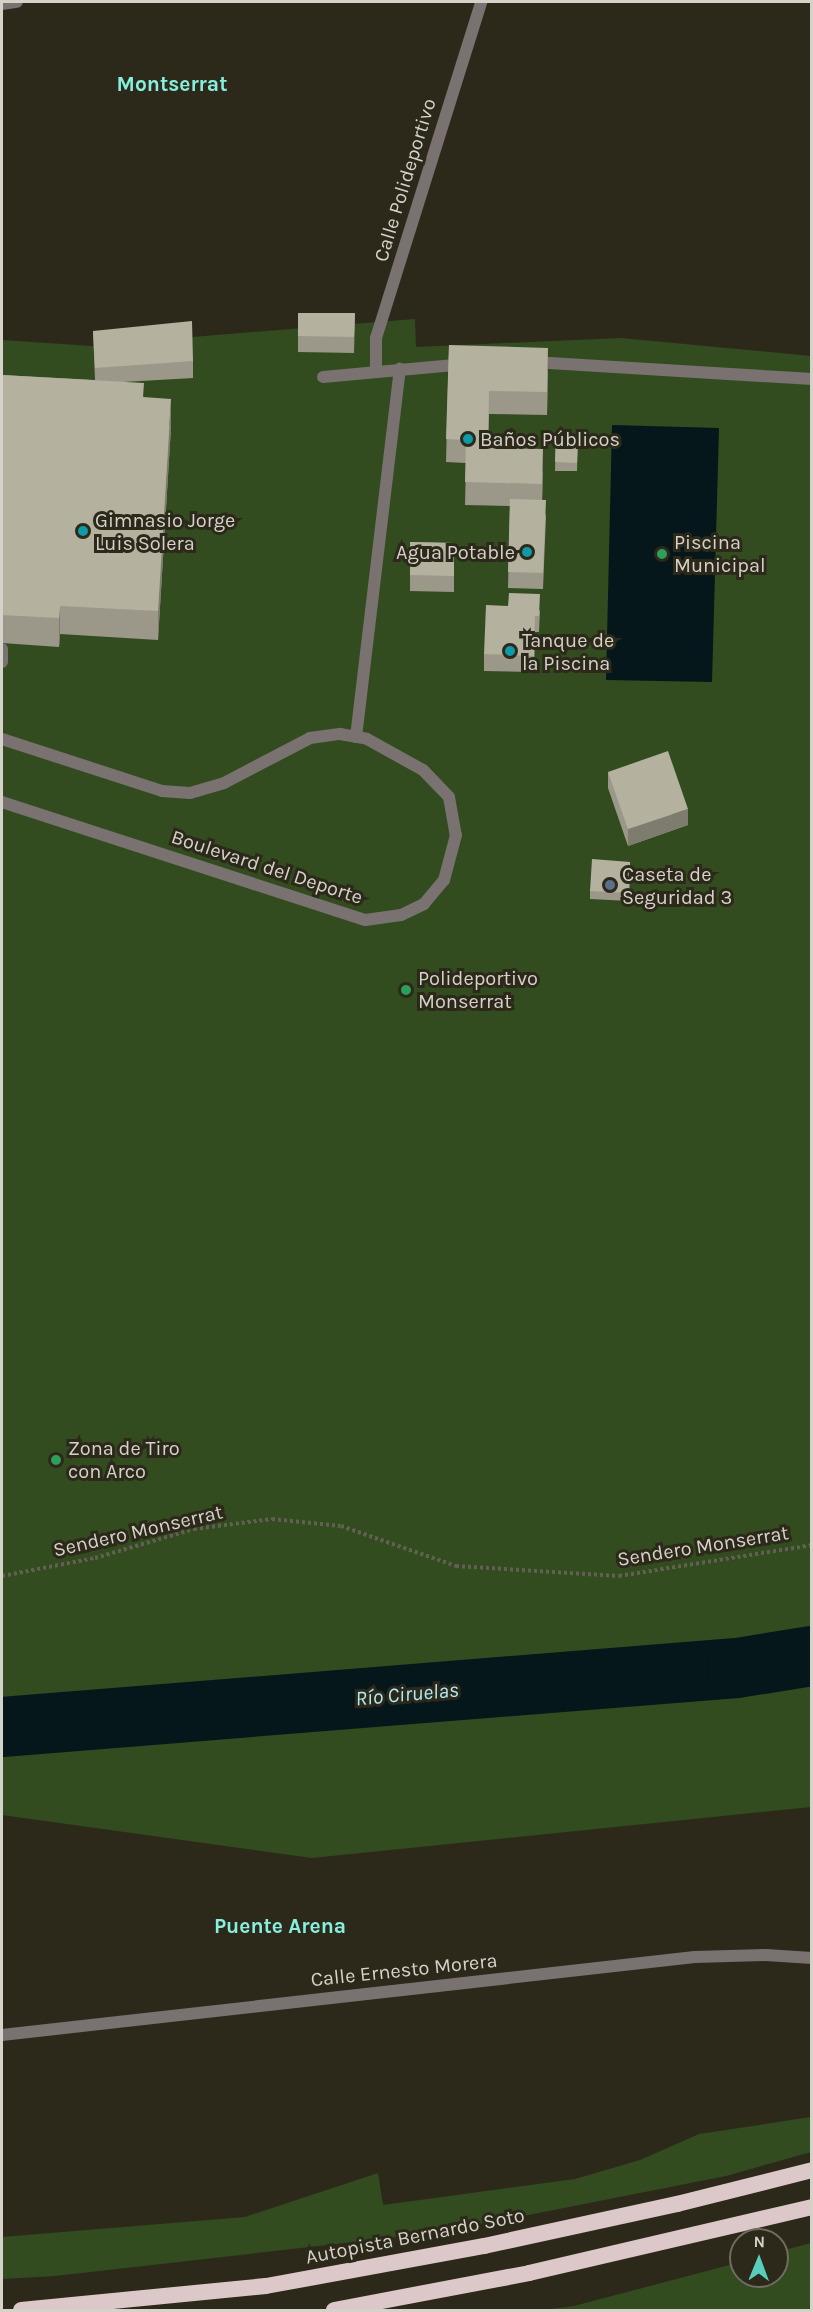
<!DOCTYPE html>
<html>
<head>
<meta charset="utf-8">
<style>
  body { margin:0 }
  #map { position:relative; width:813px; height:2312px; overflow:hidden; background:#2c291b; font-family:Karla,sans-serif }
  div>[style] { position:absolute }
  .green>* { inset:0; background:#324c1f }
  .water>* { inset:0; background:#05171a }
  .river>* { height:60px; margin:-30px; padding:0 30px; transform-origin:30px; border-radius:30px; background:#05171a }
  .path>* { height:4px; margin-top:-2px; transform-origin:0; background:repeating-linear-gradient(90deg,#625f53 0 3px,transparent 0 6px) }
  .service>* { height:12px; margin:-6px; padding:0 6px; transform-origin:6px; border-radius:6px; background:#7a7171 }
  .minor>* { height:12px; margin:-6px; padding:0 6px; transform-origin:6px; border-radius:6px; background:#7a7171 }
  .trunk>* { height:16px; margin:-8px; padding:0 8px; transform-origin:8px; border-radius:8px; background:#dcc8c8 }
  .wall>* { inset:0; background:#9b9889 }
  .shaded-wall>* { inset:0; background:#7e7c6f }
  .building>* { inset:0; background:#b4b19f }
  .dots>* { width:16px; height:16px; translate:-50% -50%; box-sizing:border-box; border:3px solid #2c291b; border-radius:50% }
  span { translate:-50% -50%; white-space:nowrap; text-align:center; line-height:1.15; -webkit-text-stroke:6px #2c291b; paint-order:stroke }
  .street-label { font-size:20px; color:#d4d2c9 }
  .poi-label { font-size:20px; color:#d4d2c9 }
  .left { translate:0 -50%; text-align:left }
  .right { translate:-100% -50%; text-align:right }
  .neighbourhood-label { font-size:21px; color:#88efde; font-weight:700 }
  .water-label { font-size:21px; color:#afeaf5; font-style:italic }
  .frame { position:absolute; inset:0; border:3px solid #d4d2c9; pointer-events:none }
  .north { position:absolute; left:729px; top:2228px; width:60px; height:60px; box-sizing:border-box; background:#2c291b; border:2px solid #6f6d61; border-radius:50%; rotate:1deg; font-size:16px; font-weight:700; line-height:24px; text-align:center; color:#d4d2c9 }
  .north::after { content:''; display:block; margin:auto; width:21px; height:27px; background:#5acebc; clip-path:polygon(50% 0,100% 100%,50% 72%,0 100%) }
</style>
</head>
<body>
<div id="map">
  <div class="green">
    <i style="clip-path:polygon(415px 319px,416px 347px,621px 338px,811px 356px,811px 1807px,312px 1858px,2px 1815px,2px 340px,106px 347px,192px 337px)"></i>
    <i style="clip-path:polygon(811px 2117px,811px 2152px,726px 2176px,442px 2232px,55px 2276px,2px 2279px,2px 2237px,245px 2217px,378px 2173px,383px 2205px,575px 2179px,640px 2160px,699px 2134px)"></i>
    <i style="clip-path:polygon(811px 2243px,811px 2310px,543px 2310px,574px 2306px,741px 2262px,741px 2276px,777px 2276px,777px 2252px)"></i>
  </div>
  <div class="water">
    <i style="clip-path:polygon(612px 425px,719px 428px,712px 682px,606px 680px)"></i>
  </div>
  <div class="river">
    <i style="left:2px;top:1727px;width:737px;rotate:-4.59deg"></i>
    <i style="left:737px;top:1668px;width:76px;rotate:-9.1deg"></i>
  </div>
  <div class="path">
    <i style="left:2px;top:1576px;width:95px;rotate:-11deg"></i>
    <i style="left:95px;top:1558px;width:103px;rotate:-16.3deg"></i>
    <i style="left:194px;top:1529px;width:79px;rotate:-7.3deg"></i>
    <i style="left:272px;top:1519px;width:69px;rotate:5.8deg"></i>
    <i style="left:341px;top:1526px;width:122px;rotate:19.2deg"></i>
    <i style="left:456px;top:1566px;width:163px;rotate:3.5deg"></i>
    <i style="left:619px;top:1576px;width:195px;rotate:-9.1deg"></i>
  </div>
  <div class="service">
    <i style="left:533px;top:362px;width:280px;rotate:3.5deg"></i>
    <i style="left:323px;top:377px;width:143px;rotate:-5.2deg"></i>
    <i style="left:2px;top:662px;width:13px;rotate:-90deg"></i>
    <i style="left:356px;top:737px;width:371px;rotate:-83.2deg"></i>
    <i style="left:2px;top:739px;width:168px;rotate:18deg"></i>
    <i style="left:162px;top:791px;width:28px;rotate:4deg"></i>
    <i style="left:190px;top:793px;width:35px;rotate:-16deg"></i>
    <i style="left:224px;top:783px;width:97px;rotate:-27.6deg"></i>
    <i style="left:310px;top:738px;width:30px;rotate:-8deg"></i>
    <i style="left:340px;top:734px;width:27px;rotate:10deg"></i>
    <i style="left:367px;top:739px;width:64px;rotate:29deg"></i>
    <i style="left:423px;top:770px;width:37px;rotate:46deg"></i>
    <i style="left:449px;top:797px;width:39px;rotate:80deg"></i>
    <i style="left:456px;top:835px;width:47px;rotate:104.9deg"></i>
    <i style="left:444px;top:880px;width:31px;rotate:130deg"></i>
    <i style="left:424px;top:904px;width:25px;rotate:154deg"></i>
    <i style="left:401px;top:915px;width:36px;rotate:172deg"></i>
    <i style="left:365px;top:920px;width:382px;rotate:-162deg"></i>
  </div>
  <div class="minor">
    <i style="left:2px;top:4px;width:15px;rotate:-8deg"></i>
    <i style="left:376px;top:372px;width:34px;rotate:-90deg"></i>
    <i style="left:376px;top:338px;width:352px;rotate:-72.6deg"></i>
    <i style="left:2px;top:2035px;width:697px;rotate:-6.42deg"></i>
    <i style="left:695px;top:1957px;width:71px;rotate:-1.6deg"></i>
    <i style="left:766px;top:1955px;width:46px;rotate:3.7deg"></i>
  </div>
  <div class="trunk">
    <i style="left:21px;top:2310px;width:246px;rotate:-5.6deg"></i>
    <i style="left:266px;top:2286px;width:222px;rotate:-10.4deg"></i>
    <i style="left:484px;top:2246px;width:198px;rotate:-12.3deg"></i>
    <i style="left:677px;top:2204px;width:139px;rotate:-14.1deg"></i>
    <i style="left:334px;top:2310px;width:198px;rotate:-10.7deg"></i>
    <i style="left:529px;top:2273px;width:291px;rotate:-13.1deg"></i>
  </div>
  <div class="wall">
    <i style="clip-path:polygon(298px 313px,355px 313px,354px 353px,298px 352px)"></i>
    <i style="clip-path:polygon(93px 331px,193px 361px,193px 378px,123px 382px,144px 397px,171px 427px,158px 640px,60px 634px,59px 647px,2px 643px,2px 375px,95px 380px)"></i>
    <i style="clip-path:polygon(449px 345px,548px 371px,547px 415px,489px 414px,488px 448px,543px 472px,542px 500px,546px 517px,543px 589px,508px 588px,510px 506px,465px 505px,466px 463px,446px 462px)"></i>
    <i style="clip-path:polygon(556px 435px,578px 435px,577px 471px,555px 471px)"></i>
    <i style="clip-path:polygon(410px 542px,454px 543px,454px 592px,410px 591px)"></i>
    <i style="clip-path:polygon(540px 610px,539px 632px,535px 632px,534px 672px,484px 671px,484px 654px)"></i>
    <i style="clip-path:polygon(608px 772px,688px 825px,628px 846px,608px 788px)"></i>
    <i style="clip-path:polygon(630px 862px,629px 901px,590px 899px,590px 891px)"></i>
  </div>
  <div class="shaded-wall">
    <i style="clip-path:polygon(548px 348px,548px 371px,547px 415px,547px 392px)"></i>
    <i style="clip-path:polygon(171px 399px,171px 427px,158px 640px,158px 611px)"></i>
    <i style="clip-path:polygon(543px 449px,543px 472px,542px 507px,542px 484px)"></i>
    <i style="clip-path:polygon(60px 606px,60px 634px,59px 647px,59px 618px)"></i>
    <i style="clip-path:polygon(535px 616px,535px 632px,534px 672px,534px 656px)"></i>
    <i style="clip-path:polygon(688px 809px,688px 825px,628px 846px,628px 829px)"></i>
  </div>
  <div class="building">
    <i style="clip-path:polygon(298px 313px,355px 313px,354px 337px,298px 336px)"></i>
    <i style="clip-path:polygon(192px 321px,193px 361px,95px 368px,93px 331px)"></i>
    <i style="clip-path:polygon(449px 345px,548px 348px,547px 392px,489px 391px,488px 448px,543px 449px,542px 484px,465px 482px,466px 440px,446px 439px)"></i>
    <i style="clip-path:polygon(2px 375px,144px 383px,143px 397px,171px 399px,158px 611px,60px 606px,59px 618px,2px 615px)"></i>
    <i style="clip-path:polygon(556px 435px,578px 435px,577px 463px,555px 462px)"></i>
    <i style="clip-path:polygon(510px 499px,546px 500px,543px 573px,508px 572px)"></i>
    <i style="clip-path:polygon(410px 542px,454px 543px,454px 576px,410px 575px)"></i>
    <i style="clip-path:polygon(509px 593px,540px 594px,539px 616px,535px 616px,534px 656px,484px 654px,486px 605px,508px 606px)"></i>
    <i style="clip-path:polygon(668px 751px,688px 809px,628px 829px,608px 772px)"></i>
    <i style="clip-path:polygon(592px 859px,630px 862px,629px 893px,590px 891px)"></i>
  </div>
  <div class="dots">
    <i style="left:468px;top:439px;background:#0f9aa8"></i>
    <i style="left:83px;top:531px;background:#0f9aa8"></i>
    <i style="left:527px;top:552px;background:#0f9aa8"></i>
    <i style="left:662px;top:554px;background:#2e9e5b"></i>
    <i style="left:510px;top:651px;background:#0f9aa8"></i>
    <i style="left:610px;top:885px;background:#5c6f8a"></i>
    <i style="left:406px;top:990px;background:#2e9e5b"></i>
    <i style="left:56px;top:1460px;background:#2e9e5b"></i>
  </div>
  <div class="street-label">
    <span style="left:405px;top:180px;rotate:-73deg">Calle Polideportivo</span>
    <span style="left:267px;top:867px;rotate:18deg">Boulevard del Deporte</span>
    <span style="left:138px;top:1531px;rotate:-13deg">Sendero Monserrat</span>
    <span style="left:703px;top:1546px;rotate:-9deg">Sendero Monserrat</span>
    <span style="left:404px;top:1970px;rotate:-6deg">Calle Ernesto Morera</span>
    <span style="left:415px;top:2236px;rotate:-11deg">Autopista Bernardo Soto</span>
  </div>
  <div class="poi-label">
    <span class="left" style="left:480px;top:439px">Baños Públicos</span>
    <span class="left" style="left:95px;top:532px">Gimnasio Jorge<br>Luis Solera</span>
    <span class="left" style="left:674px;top:554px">Piscina<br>Municipal</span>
    <span class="right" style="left:515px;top:552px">Agua Potable</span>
    <span class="left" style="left:522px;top:652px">Tanque de<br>la Piscina</span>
    <span class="left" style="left:622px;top:886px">Caseta de<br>Seguridad 3</span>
    <span class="left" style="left:418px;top:990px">Polideportivo<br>Monserrat</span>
    <span class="left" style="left:68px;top:1460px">Zona de Tiro<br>con Arco</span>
  </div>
  <div class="neighbourhood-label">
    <span style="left:172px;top:84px">Montserrat</span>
    <span style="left:280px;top:1926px">Puente Arena</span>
  </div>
  <div class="water-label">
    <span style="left:407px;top:1694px;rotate:-5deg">Río Ciruelas</span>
  </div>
  <div class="frame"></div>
  <div class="north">N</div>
</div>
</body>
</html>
